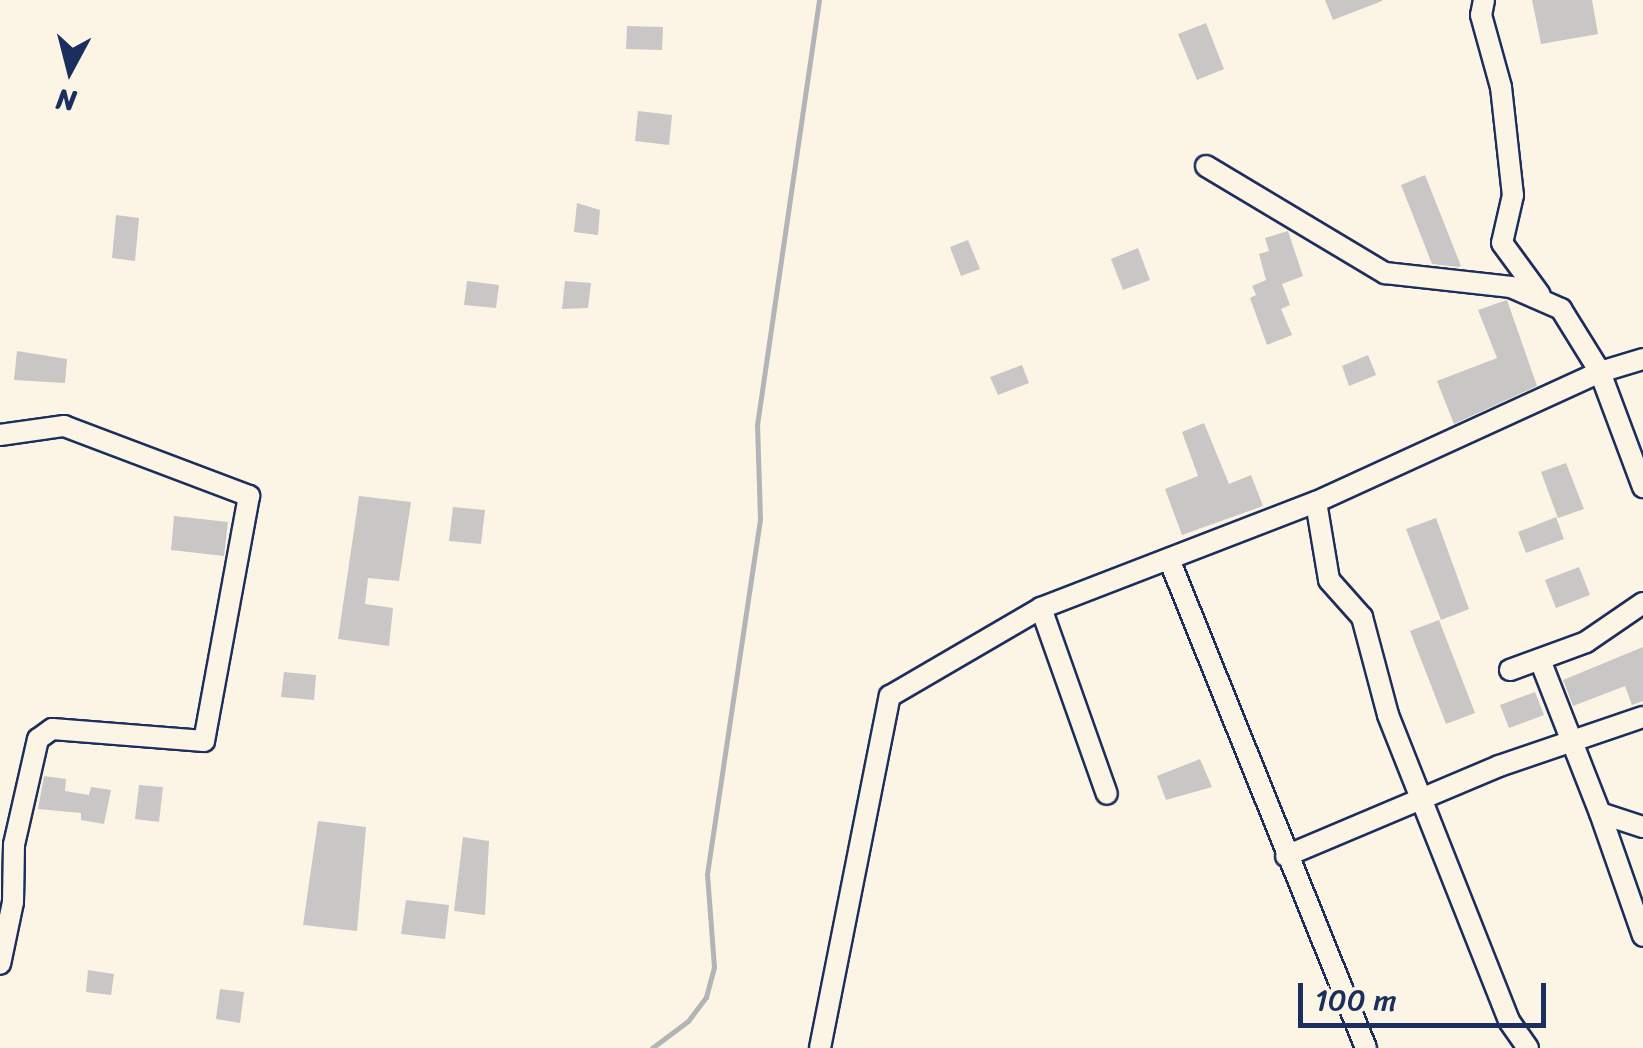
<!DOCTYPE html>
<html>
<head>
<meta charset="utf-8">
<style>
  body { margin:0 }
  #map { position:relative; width:1643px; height:1048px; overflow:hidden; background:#fcf5e5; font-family:Sriracha,sans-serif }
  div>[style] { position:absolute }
  .stream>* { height:5px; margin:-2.5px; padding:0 2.5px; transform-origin:2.5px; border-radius:2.5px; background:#b2b4b8 }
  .building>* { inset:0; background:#c8c7c6 }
  .roads { filter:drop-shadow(2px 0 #1b2f5e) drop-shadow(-2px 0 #1b2f5e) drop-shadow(0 2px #1b2f5e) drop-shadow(0 -2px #1b2f5e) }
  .street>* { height:20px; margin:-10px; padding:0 10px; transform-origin:10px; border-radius:10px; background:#fcf5e5 }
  span { translate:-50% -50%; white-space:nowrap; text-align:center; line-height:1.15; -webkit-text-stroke:8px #fcf5e5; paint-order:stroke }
  .north { position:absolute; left:20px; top:20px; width:100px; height:100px; -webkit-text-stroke:8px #fcf5e5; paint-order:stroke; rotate:187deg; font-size:28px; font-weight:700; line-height:40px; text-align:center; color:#1b2f5e }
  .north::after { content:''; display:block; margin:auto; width:35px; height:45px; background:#1b2f5e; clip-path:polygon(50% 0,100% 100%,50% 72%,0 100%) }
  .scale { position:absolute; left:1298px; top:983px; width:248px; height:45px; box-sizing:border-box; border:5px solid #1b2f5e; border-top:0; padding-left:12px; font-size:30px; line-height:35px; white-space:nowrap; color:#1b2f5e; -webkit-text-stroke:8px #fcf5e5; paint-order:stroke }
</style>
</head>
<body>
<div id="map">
  <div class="stream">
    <i style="left:652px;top:1048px;width:45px;rotate:-36.9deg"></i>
    <i style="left:688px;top:1021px;width:30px;rotate:-53deg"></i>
    <i style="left:706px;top:997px;width:31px;rotate:-75deg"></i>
    <i style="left:714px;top:967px;width:93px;rotate:-94.3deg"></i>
    <i style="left:707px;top:874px;width:359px;rotate:-81.5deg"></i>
    <i style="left:760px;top:519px;width:94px;rotate:-91.8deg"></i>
    <i style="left:757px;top:425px;width:429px;rotate:-81.7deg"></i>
  </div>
  <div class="building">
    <i style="clip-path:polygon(1325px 0,1382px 0,1382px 1px,1333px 20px)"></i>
    <i style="clip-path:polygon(1532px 0,1592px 0,1598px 34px,1541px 44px)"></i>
    <i style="clip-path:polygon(1206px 23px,1224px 69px,1197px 80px,1178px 34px)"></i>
    <i style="clip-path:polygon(627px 26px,663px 27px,662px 50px,626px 49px)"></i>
    <i style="clip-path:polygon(638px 111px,672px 115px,669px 145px,635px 141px)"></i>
    <i style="clip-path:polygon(1425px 175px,1461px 266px,1458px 267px,1432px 264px,1401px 185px)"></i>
    <i style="clip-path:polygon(577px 203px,600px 210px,598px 235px,574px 232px)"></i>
    <i style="clip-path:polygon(116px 215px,139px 218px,135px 261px,112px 258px)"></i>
    <i style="clip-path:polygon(1288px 231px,1303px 276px,1282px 284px,1290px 305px,1281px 309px,1292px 335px,1267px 345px,1250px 298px,1256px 295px,1252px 286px,1266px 280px,1259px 254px,1269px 251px,1265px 238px)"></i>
    <i style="clip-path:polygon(968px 240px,980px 269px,961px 276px,950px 247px)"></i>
    <i style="clip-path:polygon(1138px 248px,1150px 280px,1123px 290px,1111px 259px)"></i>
    <i style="clip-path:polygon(467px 281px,499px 285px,496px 308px,464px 305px)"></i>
    <i style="clip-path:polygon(565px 281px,591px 283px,588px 308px,562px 309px)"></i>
    <i style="clip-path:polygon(1507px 300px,1537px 386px,1454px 424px,1437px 381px,1497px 358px,1478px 310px)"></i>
    <i style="clip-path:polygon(17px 351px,67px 359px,65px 383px,14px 380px)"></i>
    <i style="clip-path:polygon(1368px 355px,1376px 375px,1349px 386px,1342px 366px)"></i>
    <i style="clip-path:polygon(1022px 365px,1029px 383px,998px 395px,990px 377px)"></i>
    <i style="clip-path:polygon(1204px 423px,1229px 484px,1251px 475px,1263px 506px,1182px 535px,1165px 489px,1198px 476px,1182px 432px)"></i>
    <i style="clip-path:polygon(1566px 463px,1584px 509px,1558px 518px,1541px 472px)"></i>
    <i style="clip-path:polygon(359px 496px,411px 502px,399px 581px,368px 578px,365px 604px,393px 608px,389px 646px,338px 639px)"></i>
    <i style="clip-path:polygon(453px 507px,485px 510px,481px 544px,449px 541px)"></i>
    <i style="clip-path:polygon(174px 516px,228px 522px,224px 556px,171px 550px)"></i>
    <i style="clip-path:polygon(1556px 517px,1564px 539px,1526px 553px,1518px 532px)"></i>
    <i style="clip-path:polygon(1436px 518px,1469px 609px,1441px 620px,1406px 529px)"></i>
    <i style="clip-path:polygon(1579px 567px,1590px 595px,1556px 608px,1545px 580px)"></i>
    <i style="clip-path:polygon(1439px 620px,1475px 713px,1446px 724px,1410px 631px)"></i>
    <i style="clip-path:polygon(1643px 647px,1643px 701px,1632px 705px,1625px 686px,1573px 706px,1563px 680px)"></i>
    <i style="clip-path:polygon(284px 672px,316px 675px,314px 700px,281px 697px)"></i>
    <i style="clip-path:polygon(1535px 692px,1544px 715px,1509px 728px,1500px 705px)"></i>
    <i style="clip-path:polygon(1200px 759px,1212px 787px,1166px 800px,1157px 776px)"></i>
    <i style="clip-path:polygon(44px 776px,66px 779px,65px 791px,89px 795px,91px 787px,111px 790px,104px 824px,81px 820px,81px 813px,38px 809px)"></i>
    <i style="clip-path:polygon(139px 785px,163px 787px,159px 822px,135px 819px)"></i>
    <i style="clip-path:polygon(318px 821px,366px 827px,357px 931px,303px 925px)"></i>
    <i style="clip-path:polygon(463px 837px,489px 841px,485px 915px,454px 911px)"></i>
    <i style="clip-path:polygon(406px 900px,449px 905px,445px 939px,401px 934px)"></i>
    <i style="clip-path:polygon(88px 970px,114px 974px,111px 995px,86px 992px)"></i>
    <i style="clip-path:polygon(220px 989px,244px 992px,240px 1023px,216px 1019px)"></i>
  </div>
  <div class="roads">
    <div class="street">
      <i style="left:1484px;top:0;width:15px;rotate:101deg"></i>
      <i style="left:1481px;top:15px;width:75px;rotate:74.5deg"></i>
      <i style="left:1501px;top:87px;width:109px;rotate:83.7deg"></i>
      <i style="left:1513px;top:195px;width:49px;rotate:102.9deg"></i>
      <i style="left:1502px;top:243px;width:64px;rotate:53.8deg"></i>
      <i style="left:1206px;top:166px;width:209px;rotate:30.9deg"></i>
      <i style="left:1385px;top:273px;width:127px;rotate:6.3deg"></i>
      <i style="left:1511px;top:287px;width:55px;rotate:23.7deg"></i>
      <i style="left:1561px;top:309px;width:74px;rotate:58.2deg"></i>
      <i style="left:1600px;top:372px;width:123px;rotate:69.5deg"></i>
      <i style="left:0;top:435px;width:65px;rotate:-8deg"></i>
      <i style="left:64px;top:426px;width:198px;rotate:20.7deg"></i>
      <i style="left:249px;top:496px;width:249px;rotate:100.4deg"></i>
      <i style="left:204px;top:741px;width:152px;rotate:-175.5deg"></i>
      <i style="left:52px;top:729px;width:17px;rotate:144deg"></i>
      <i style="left:38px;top:739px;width:109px;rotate:102.8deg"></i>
      <i style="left:14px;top:845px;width:57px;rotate:91deg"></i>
      <i style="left:13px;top:902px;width:63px;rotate:101.8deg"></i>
      <i style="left:1316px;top:502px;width:79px;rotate:80.5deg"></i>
      <i style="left:1329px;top:580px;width:50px;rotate:48.3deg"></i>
      <i style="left:1362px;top:617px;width:101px;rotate:75.1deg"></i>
      <i style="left:1388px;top:715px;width:329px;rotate:68.4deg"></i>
      <i style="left:1509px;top:1021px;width:33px;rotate:55deg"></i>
      <i style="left:1169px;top:559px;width:527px;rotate:68.06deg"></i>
      <i style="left:1041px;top:608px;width:197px;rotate:70.5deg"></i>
      <i style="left:1540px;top:660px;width:164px;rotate:68.6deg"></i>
      <i style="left:1600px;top:813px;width:45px;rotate:18deg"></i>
      <i style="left:1510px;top:670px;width:81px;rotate:-20.2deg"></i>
      <i style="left:1586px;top:642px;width:69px;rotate:-34.4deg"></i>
      <i style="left:1600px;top:813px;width:130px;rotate:70.7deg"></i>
      <i style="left:1286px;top:856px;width:231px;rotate:-22.9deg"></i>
      <i style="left:1499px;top:766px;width:152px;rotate:-18.8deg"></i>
      <i style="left:820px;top:1048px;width:359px;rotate:-78.8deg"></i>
      <i style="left:890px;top:696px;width:175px;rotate:-30.2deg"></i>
      <i style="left:1041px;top:608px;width:295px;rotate:-21.1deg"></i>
      <i style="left:1316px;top:502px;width:312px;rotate:-24.6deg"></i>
      <i style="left:1600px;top:372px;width:45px;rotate:-16.8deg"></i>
    </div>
  </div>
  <div class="north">N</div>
  <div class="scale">100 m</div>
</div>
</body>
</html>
